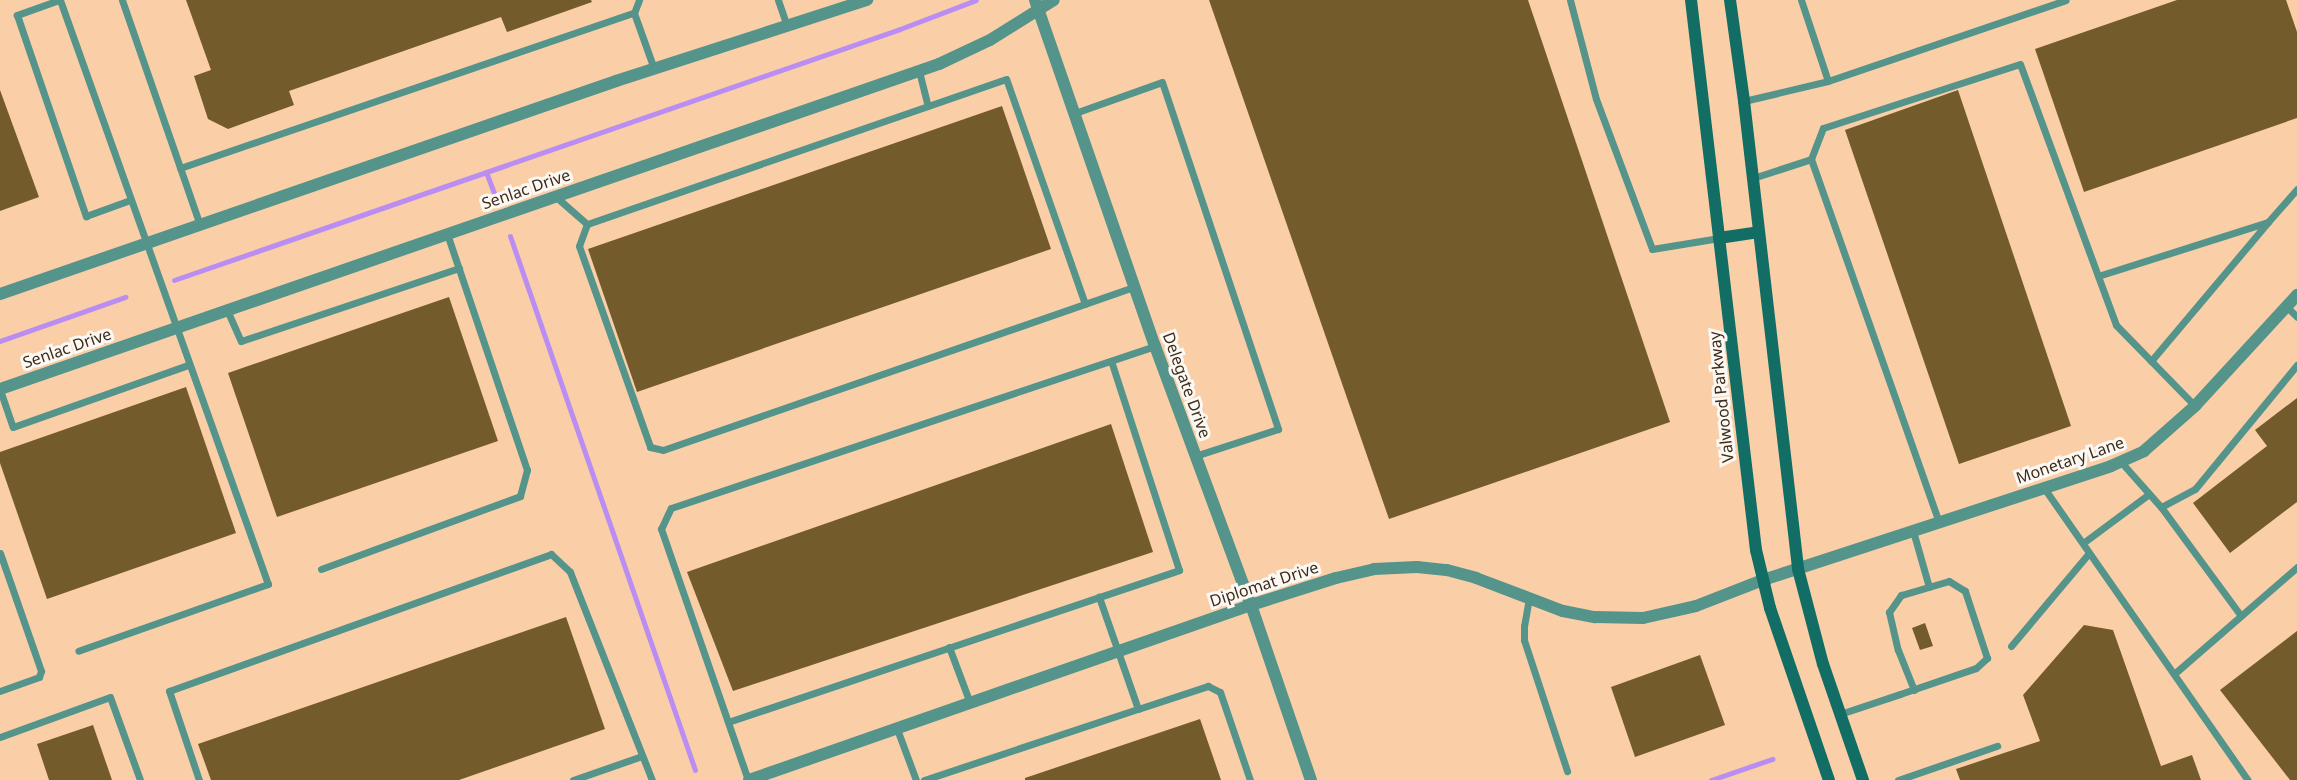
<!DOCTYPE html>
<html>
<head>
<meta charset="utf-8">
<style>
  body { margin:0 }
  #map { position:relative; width:2297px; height:780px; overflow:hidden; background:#facea7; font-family:"Noto Sans",sans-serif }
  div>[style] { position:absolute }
  .stream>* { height:5px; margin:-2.5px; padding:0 2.5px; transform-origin:2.5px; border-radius:2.5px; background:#ba8df3 }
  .building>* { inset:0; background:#735b2c }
  .service>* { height:7px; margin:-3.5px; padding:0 3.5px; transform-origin:3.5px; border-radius:3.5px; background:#54948a }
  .minor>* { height:12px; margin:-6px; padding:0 6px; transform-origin:6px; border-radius:6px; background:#54948a }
  .tertiary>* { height:12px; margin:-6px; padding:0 6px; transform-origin:6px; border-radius:6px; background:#54948a }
  .secondary>* { height:12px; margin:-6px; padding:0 6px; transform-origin:6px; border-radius:6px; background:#126e64 }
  span { translate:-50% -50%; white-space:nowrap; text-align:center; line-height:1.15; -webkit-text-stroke:6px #fcf8f4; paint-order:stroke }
  .street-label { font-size:16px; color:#3d2c1c }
</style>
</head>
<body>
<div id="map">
  <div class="stream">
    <i style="left:486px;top:172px;width:26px;rotate:69deg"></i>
    <i style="left:510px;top:236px;width:565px;rotate:70.89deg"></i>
    <i style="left:174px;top:280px;width:768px;rotate:-19.07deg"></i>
    <i style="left:900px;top:29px;width:81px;rotate:-20.9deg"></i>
    <i style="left:0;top:341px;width:133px;rotate:-19.4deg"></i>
    <i style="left:1711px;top:780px;width:65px;rotate:-19deg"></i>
  </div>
  <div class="building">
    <i style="clip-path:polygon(186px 0,591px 0,592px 2px,507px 32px,501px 17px,289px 91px,294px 105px,228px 129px,208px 119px,194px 76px,211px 70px)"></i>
    <i style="clip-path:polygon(1209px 0,1528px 0,1670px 422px,1389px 519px)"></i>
    <i style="clip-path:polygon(2177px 0,2286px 0,2297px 32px,2297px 118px,2084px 192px,2035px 49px)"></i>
    <i style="clip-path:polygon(0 90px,39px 197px,0 211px)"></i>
    <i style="clip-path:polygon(1958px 90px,2071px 426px,1959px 464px,1845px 130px)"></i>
    <i style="clip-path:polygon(1002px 106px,1051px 249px,637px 392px,588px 249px)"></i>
    <i style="clip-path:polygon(449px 297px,498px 441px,277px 517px,228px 373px)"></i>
    <i style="clip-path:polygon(186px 387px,236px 533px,47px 599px,0 463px,0 452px)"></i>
    <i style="clip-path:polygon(2297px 398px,2297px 502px,2230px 553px,2193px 503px,2267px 446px,2255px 430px)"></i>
    <i style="clip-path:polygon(1111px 424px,1153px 552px,733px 691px,687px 572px)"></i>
    <i style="clip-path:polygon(566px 617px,605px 729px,459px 780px,211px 780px,198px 744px)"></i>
    <i style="clip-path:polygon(1925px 623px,1933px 646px,1920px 650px,1912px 628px)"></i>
    <i style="clip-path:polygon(2084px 625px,2113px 630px,2161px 766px,2192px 755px,2201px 780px,1960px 780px,1956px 769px,2040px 741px,2023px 695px)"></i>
    <i style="clip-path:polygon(2297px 631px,2297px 780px,2290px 780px,2220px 690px)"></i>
    <i style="clip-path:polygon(1700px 655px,1725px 725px,1635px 757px,1611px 687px)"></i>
    <i style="clip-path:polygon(1200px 719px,1221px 780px,1025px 780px,1025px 778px)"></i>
    <i style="clip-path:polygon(93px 725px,112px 780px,49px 780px,37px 744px)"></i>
  </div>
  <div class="service">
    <i style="left:59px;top:0;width:45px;rotate:160.3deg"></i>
    <i style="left:17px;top:15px;width:213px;rotate:71.1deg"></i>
    <i style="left:86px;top:216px;width:47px;rotate:-20deg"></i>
    <i style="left:60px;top:0;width:620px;rotate:70.4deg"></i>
    <i style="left:268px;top:584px;width:201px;rotate:160.6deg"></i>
    <i style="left:122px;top:0;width:238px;rotate:70.9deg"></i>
    <i style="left:778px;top:0;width:28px;rotate:71deg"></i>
    <i style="left:1570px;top:0;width:102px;rotate:75.3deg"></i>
    <i style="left:1596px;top:99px;width:160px;rotate:69.5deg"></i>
    <i style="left:1652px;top:249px;width:68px;rotate:-9.3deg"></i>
    <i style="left:1801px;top:0;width:85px;rotate:71.6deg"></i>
    <i style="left:634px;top:13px;width:14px;rotate:-69deg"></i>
    <i style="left:919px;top:71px;width:36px;rotate:76deg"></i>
    <i style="left:1744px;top:101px;width:86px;rotate:-13.4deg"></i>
    <i style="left:1828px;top:81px;width:251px;rotate:-18.8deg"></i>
    <i style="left:1075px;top:113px;width:92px;rotate:-19.6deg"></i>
    <i style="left:1162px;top:82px;width:366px;rotate:71.5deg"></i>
    <i style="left:1278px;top:429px;width:87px;rotate:162deg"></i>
    <i style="left:1811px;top:159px;width:33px;rotate:-69deg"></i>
    <i style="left:1823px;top:128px;width:207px;rotate:-18deg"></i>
    <i style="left:2020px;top:64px;width:278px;rotate:69.8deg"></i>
    <i style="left:2116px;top:325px;width:113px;rotate:45.7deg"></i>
    <i style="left:180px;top:168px;width:480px;rotate:-18.9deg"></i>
    <i style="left:634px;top:13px;width:59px;rotate:70.3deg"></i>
    <i style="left:1753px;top:178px;width:61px;rotate:-18.1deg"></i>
    <i style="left:1811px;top:159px;width:385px;rotate:70.6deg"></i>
    <i style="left:555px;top:196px;width:43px;rotate:41.2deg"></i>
    <i style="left:2098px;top:276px;width:178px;rotate:-17.6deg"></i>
    <i style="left:2268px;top:222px;width:44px;rotate:-48.7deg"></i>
    <i style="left:1085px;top:304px;width:238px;rotate:-109.3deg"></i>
    <i style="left:1006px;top:79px;width:443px;rotate:160.9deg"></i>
    <i style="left:587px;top:224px;width:23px;rotate:110deg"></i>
    <i style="left:579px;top:246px;width:213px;rotate:70.5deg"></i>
    <i style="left:650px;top:447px;width:13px;rotate:13deg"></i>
    <i style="left:663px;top:450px;width:498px;rotate:-19.1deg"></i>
    <i style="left:2287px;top:307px;width:14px;rotate:45deg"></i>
    <i style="left:227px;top:310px;width:34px;rotate:66deg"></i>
    <i style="left:241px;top:341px;width:230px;rotate:-18.5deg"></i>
    <i style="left:2151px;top:361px;width:182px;rotate:-49.9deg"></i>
    <i style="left:0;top:390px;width:39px;rotate:71deg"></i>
    <i style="left:13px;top:427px;width:186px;rotate:-19.5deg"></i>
    <i style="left:2121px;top:462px;width:60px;rotate:48.4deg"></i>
    <i style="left:2161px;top:507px;width:38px;rotate:-28deg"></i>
    <i style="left:2195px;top:489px;width:161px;rotate:-50.6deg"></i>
    <i style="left:2044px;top:488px;width:356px;rotate:55.1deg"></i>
    <i style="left:2161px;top:507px;width:135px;rotate:53.7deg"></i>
    <i style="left:1913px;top:531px;width:58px;rotate:74.1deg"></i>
    <i style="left:2083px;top:543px;width:82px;rotate:-36.6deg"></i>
    <i style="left:0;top:553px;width:125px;rotate:70.8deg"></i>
    <i style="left:41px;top:671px;width:6px;rotate:108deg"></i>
    <i style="left:39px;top:677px;width:41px;rotate:160.3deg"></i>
    <i style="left:321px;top:569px;width:212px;rotate:-20.1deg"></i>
    <i style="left:520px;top:496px;width:27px;rotate:-75deg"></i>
    <i style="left:527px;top:470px;width:250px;rotate:-108.7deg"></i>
    <i style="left:1529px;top:598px;width:28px;rotate:100deg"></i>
    <i style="left:1524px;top:626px;width:14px;rotate:90deg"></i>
    <i style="left:1524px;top:640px;width:138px;rotate:71.8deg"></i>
    <i style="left:2011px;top:646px;width:121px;rotate:-50deg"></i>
    <i style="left:949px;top:647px;width:60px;rotate:69.4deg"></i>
    <i style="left:2174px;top:674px;width:163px;rotate:-41deg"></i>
    <i style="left:1138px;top:709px;width:74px;rotate:-18.2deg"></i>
    <i style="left:1208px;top:686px;width:13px;rotate:27deg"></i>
    <i style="left:1220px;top:692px;width:93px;rotate:71.2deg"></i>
    <i style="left:1840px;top:714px;width:63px;rotate:-18.4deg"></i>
    <i style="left:1900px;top:694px;width:80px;rotate:-18.9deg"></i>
    <i style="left:1976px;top:668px;width:15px;rotate:-42deg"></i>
    <i style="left:1987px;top:658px;width:71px;rotate:-108.2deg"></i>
    <i style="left:1965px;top:591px;width:19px;rotate:-148deg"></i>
    <i style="left:1949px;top:581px;width:50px;rotate:163.7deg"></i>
    <i style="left:1901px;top:595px;width:21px;rotate:125deg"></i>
    <i style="left:1889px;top:612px;width:39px;rotate:77deg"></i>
    <i style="left:1898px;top:650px;width:43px;rotate:68.2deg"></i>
    <i style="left:728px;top:722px;width:476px;rotate:-18.6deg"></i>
    <i style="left:1179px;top:570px;width:220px;rotate:-108deg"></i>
    <i style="left:897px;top:729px;width:54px;rotate:69.6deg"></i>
    <i style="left:0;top:737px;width:117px;rotate:-20deg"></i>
    <i style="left:110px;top:697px;width:88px;rotate:70.1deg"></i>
    <i style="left:199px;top:780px;width:94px;rotate:-108.6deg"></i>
    <i style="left:169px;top:691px;width:406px;rotate:-19.7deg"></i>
    <i style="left:551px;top:554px;width:26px;rotate:43deg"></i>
    <i style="left:570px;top:572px;width:224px;rotate:68.5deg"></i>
    <i style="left:573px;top:780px;width:73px;rotate:-19.2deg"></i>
    <i style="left:748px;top:780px;width:266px;rotate:-109.1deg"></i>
    <i style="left:661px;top:529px;width:23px;rotate:-65deg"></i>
    <i style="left:671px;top:508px;width:510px;rotate:-18.51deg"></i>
    <i style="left:924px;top:780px;width:225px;rotate:-18.4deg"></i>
    <i style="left:1138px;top:709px;width:119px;rotate:-109.2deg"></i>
    <i style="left:1898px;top:780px;width:105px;rotate:-19deg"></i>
  </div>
  <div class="minor">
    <i style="left:1035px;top:0;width:366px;rotate:70.9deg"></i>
    <i style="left:1155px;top:346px;width:276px;rotate:69.7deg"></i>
    <i style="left:1251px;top:605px;width:185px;rotate:71.1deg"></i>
    <i style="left:749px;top:780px;width:532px;rotate:-19.22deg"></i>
    <i style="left:1251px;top:605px;width:89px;rotate:-17.6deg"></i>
    <i style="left:1336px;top:578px;width:39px;rotate:-13deg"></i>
    <i style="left:1374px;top:569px;width:43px;rotate:-2.7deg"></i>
    <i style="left:1417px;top:567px;width:30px;rotate:6deg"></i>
    <i style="left:1447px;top:570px;width:30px;rotate:15deg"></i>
    <i style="left:1476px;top:578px;width:93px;rotate:20.8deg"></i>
    <i style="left:1563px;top:611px;width:33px;rotate:11deg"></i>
    <i style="left:1595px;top:617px;width:48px;rotate:1.2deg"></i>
    <i style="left:1643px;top:618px;width:54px;rotate:-12.8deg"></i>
    <i style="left:1696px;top:606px;width:72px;rotate:-21.2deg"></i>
    <i style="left:1763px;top:580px;width:366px;rotate:-18.1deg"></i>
    <i style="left:2111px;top:466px;width:36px;rotate:-24deg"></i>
    <i style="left:2144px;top:451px;width:68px;rotate:-41.4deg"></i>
    <i style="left:2195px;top:406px;width:151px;rotate:-47.4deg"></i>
  </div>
  <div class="tertiary">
    <i style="left:0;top:294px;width:652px;rotate:-19.07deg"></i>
    <i style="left:616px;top:81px;width:264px;rotate:-17.9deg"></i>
    <i style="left:0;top:389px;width:994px;rotate:-19.09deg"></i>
    <i style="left:939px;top:64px;width:56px;rotate:-25.2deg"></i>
    <i style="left:990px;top:40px;width:75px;rotate:-32deg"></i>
  </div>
  <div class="secondary">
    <i style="left:1691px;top:0;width:554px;rotate:83.26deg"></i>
    <i style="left:1756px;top:550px;width:60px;rotate:76.4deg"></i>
    <i style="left:1770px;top:608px;width:182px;rotate:71.1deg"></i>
    <i style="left:1730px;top:0;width:102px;rotate:82.1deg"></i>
    <i style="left:1744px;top:101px;width:471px;rotate:83.4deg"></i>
    <i style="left:1798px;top:569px;width:98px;rotate:75.3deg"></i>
    <i style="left:1823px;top:664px;width:123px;rotate:71deg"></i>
    <i style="left:1719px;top:238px;width:40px;rotate:-8.5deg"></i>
  </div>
  <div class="street-label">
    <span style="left:526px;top:189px;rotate:-19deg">Senlac Drive</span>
    <span style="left:67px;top:348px;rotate:-19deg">Senlac Drive</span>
    <span style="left:1187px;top:385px;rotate:70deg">Delegate Drive</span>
    <span style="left:1721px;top:397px;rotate:-96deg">Valwood Parkway</span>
    <span style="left:2070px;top:460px;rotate:-19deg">Monetary Lane</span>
    <span style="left:1264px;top:584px;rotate:-18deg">Diplomat Drive</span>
  </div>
</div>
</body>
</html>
